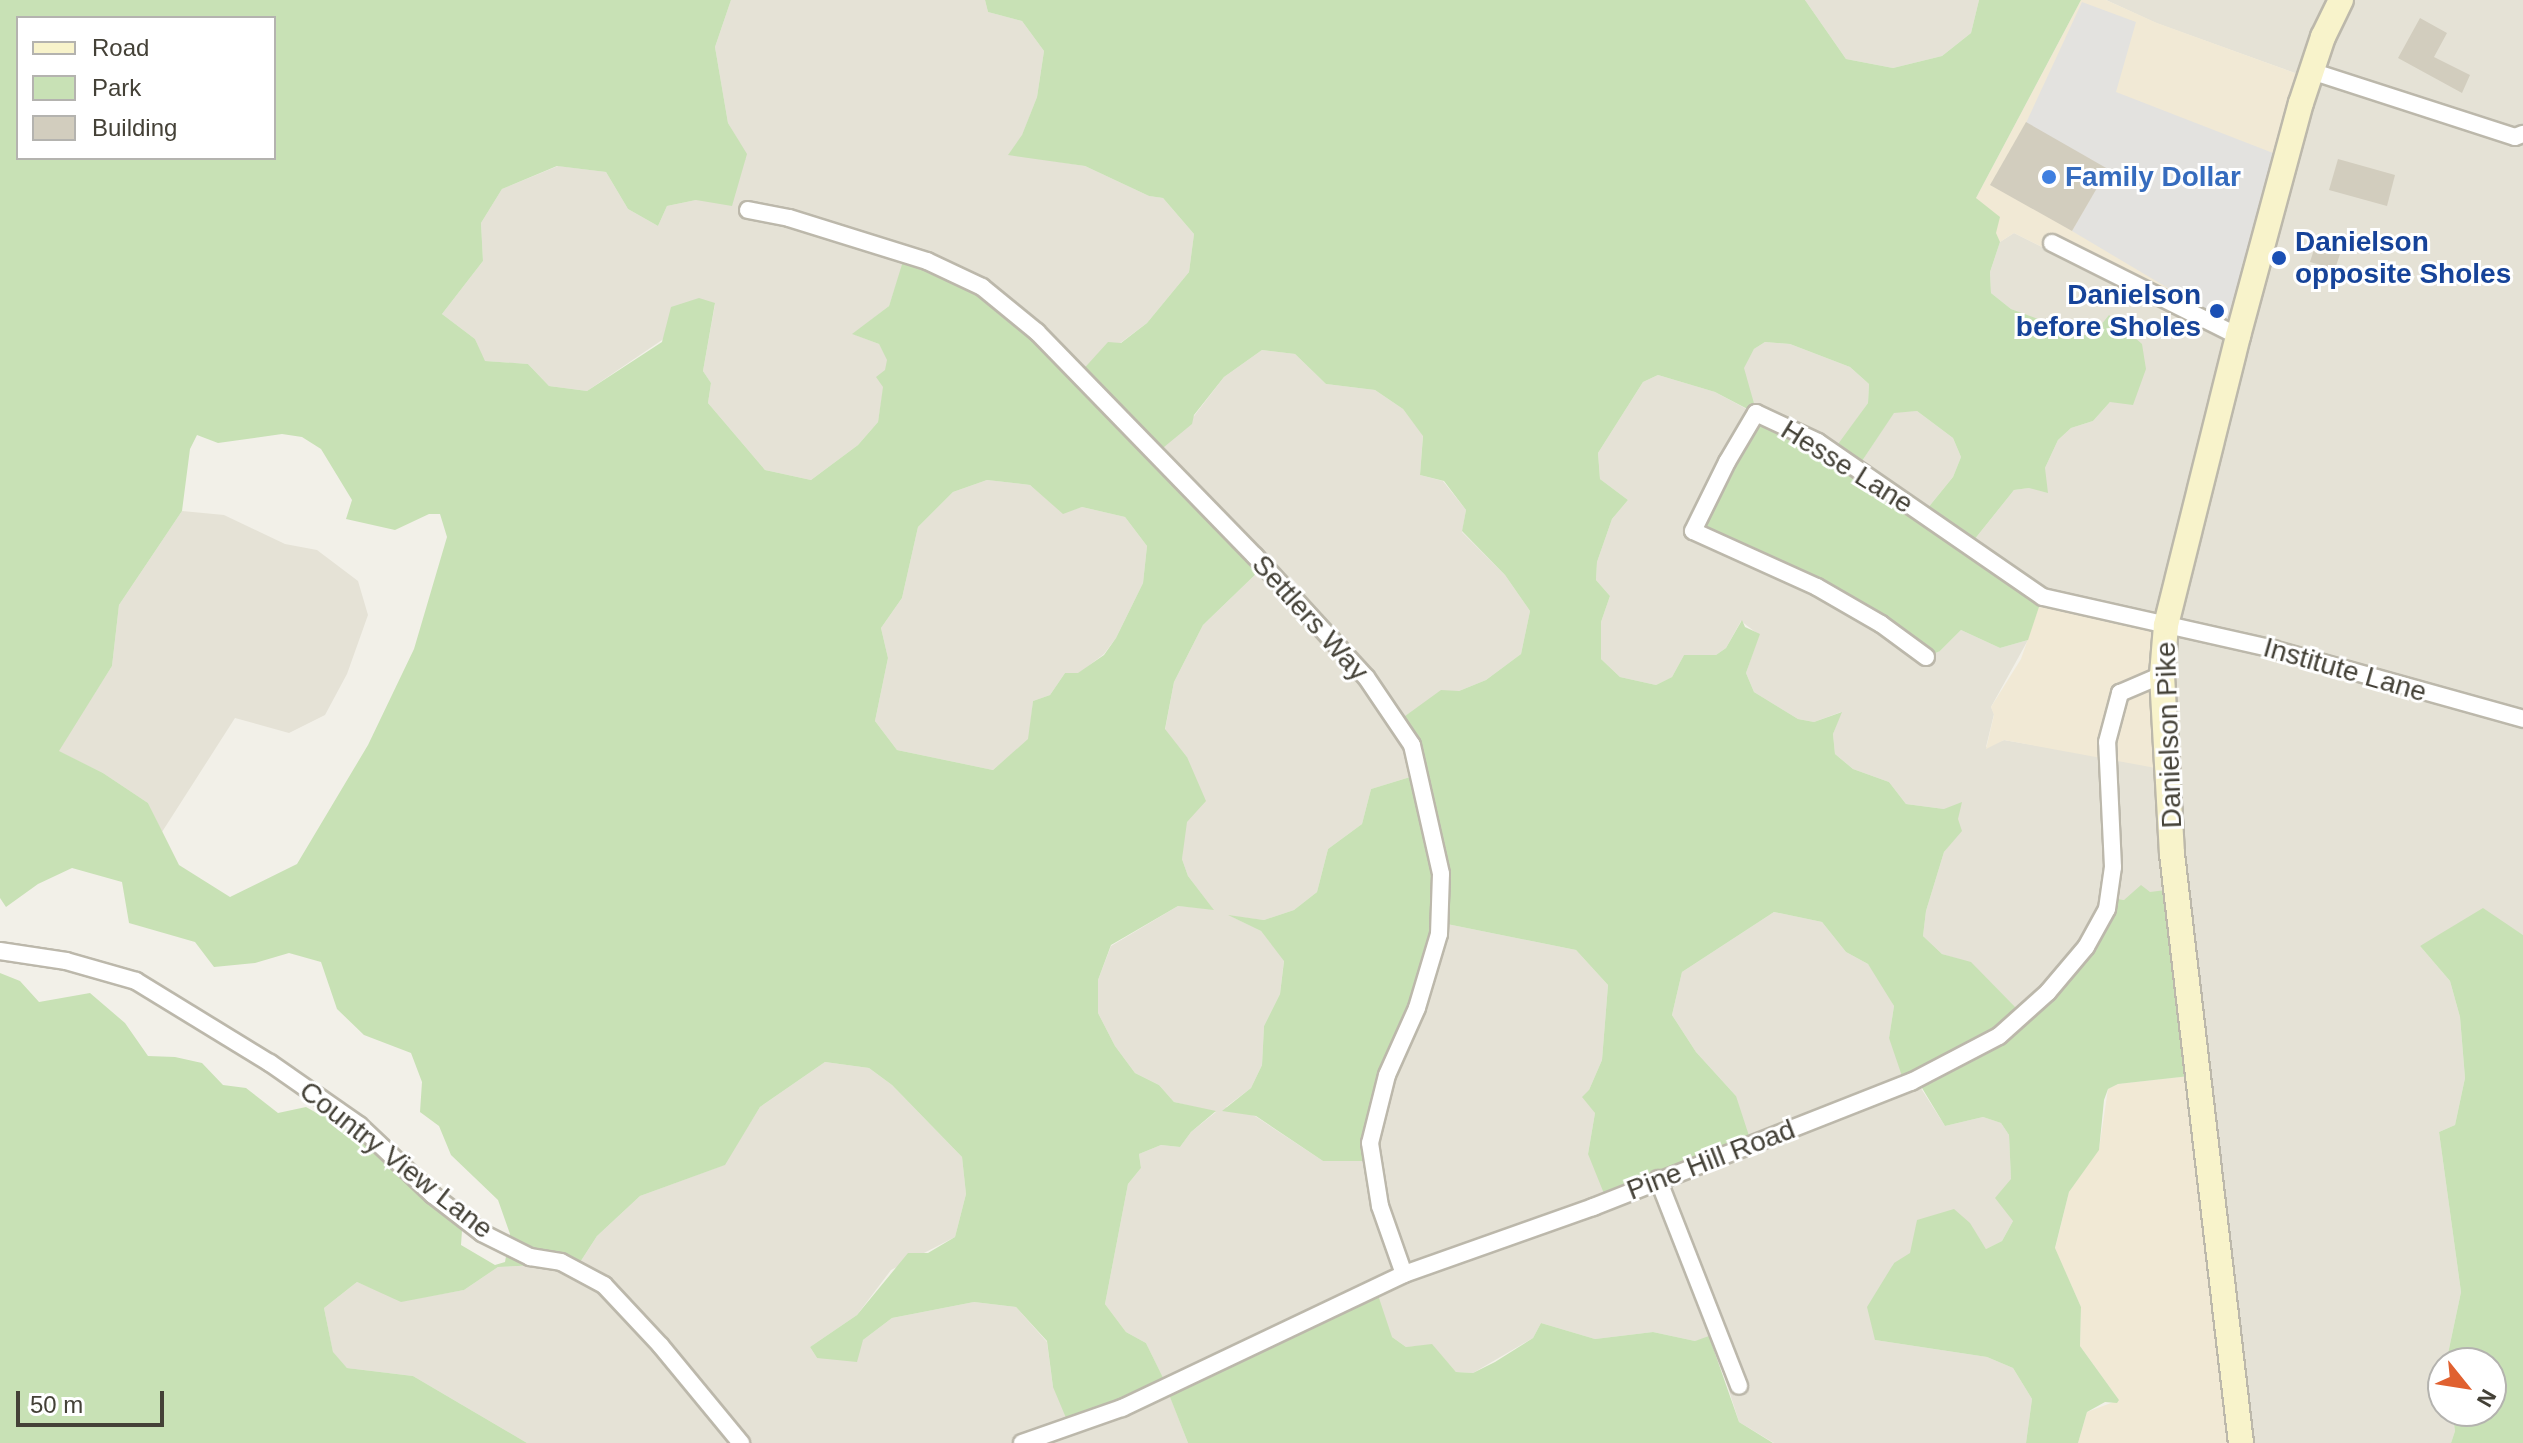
<!DOCTYPE html>
<html>
<head>
<meta charset="utf-8">
<style>
  body { margin:0 }
  #map { position:relative; width:2523px; height:1443px; overflow:hidden; background:#f2f0e8; font-family:Helvetica,sans-serif }
  div>[style] { position:absolute }
  .residential>* { inset:0; background:#e5e2d6 }
  .commercial>* { inset:0; background:#f1e9d5 }
  .green>* { inset:0; background:#c8e1b5 }
  .parking>* { inset:0; background:#e3e2df }
  .building>* { inset:0; background:#d2cdbe }
  .roads { filter:drop-shadow(2px 0 #bcb8ab) drop-shadow(-2px 0 #bcb8ab) drop-shadow(0 2px #bcb8ab) drop-shadow(0 -2px #bcb8ab) }
  .minor>* { height:16px; margin:-8px; padding:0 8px; transform-origin:8px; border-radius:8px; background:#fff }
  .secondary>* { height:24px; margin:-12px; padding:0 12px; transform-origin:12px; border-radius:12px; background:#f8f3cb }
  .dots>* { width:22px; height:22px; translate:-50% -50%; box-sizing:border-box; border:4px solid #fff; border-radius:50% }
  span { translate:-50% -50%; white-space:nowrap; text-align:center; line-height:1.15; -webkit-text-stroke:6px #fff; paint-order:stroke }
  .shop-label { font-size:28px; color:#366cbe; font-weight:700 }
  .left { translate:0 -50%; text-align:left }
  .transit-label { font-size:28px; color:#164399; font-weight:700 }
  .right { translate:-100% -50%; text-align:right }
  .street-label { font-size:28px; color:#444137 }
  .legend { position:absolute; left:16px; top:16px; width:260px; height:144px; box-sizing:border-box; background:#fff; border:2px solid #b4b3af; margin:0; padding:10px 14px; list-style:none; font-size:24px; color:#444137 }
  .legend li { display:flex; align-items:center; gap:16px; height:40px }
  .legend b { width:40px; border:2px solid #b4b3af }
  .north { position:absolute; left:2427px; top:1347px; width:80px; height:80px; box-sizing:border-box; background:#fff; border:2px solid #b4b3af; border-radius:50%; rotate:120deg; font-size:22px; font-weight:700; line-height:32px; text-align:center; color:#444137 }
  .north::after { content:''; display:block; margin:auto; width:28px; height:36px; background:#e06130; clip-path:polygon(50% 0,100% 100%,50% 72%,0 100%) }
  .scale { position:absolute; left:16px; top:1391px; width:148px; height:36px; box-sizing:border-box; border:4px solid #444137; border-top:0; padding-left:10px; font-size:24px; line-height:28px; white-space:nowrap; color:#444137; -webkit-text-stroke:6px #fff; paint-order:stroke }
</style>
</head>
<body>
<div id="map">
  <div class="residential">
    <i style="clip-path:polygon(731px 0,985px 0,988px 12px,1022px 21px,1044px 51px,1037px 97px,1022px 136px,1009px 154px,1085px 166px,1149px 196px,1163px 198px,1194px 234px,1189px 272px,1147px 323px,1079px 374px,905px 258px,889px 306px,853px 334px,879px 344px,888px 360px,878px 422px,858px 445px,811px 480px,765px 470px,708px 403px,711px 383px,703px 371px,715px 304px,587px 391px,549px 386px,528px 364px,484px 361px,475px 339px,442px 314px,483px 261px,481px 223px,502px 189px,558px 166px,606px 172px,628px 209px,658px 226px,667px 206px,696px 200px,746px 154px,728px 123px,715px 47px)"></i>
    <i style="clip-path:polygon(1805px 0,1979px 0,1971px 33px,1942px 56px,1893px 68px,1846px 59px)"></i>
    <i style="clip-path:polygon(2106px 0,2523px 0,2523px 935px,2512px 928px,2420px 946px,2450px 981px,2460px 1017px,2465px 1078px,2455px 1125px,2439px 1132px,2461px 1292px,2446px 1363px,2443px 1363px,2440px 1396px,2443px 1411px,2452px 1411px,2455px 1431px,2451px 1443px,2236px 1443px,2166px 890px,2124px 900px,2113px 898px,2087px 951px,2023px 1015px,1971px 963px,1942px 954px,1923px 936px,1926px 911px,1944px 852px,1961px 831px,1944px 809px,1906px 804px,1889px 782px,1853px 769px,1835px 754px,1833px 734px,1841px 712px,1814px 722px,1798px 719px,1754px 692px,1746px 673px,1759px 635px,1741px 621px,1726px 648px,1716px 655px,1684px 655px,1672px 677px,1656px 685px,1620px 677px,1601px 659px,1601px 622px,1610px 596px,1596px 580px,1597px 562px,1612px 519px,1628px 500px,1600px 479px,1598px 453px,1643px 382px,1658px 375px,1715px 392px,1756px 414px,1743px 368px,1754px 349px,1765px 342px,1790px 344px,1850px 367px,1869px 384px,1868px 403px,1834px 452px,1940px 651px,1961px 630px,2000px 648px,2028px 640px,1991px 707px,1994px 714px,1986px 747px,2004px 740px,2108px 758px,2042px 598px,1970px 545px,2014px 490px,2029px 488px,2045px 468px,2058px 440px,2071px 428px,2093px 421px,2110px 402px,2093px 336px,2062px 331px,2011px 309px,1991px 293px,1990px 272px,2000px 242px,2014px 233px,2044px 248px,2303px 76px,2156px 23px)"></i>
    <i style="clip-path:polygon(1262px 350px,1295px 354px,1326px 384px,1375px 390px,1403px 409px,1423px 435px,1420px 475px,1443px 481px,1466px 510px,1462px 532px,1505px 575px,1530px 611px,1521px 654px,1486px 680px,1459px 691px,1420px 774px,1371px 789px,1362px 824px,1328px 849px,1317px 892px,1294px 910px,1264px 920px,1231px 916px,1261px 931px,1284px 960px,1280px 994px,1264px 1026px,1262px 1065px,1251px 1088px,1226px 1107px,1255px 1116px,1323px 1161px,1372px 1138px,1442px 923px,1576px 950px,1608px 985px,1602px 1060px,1589px 1090px,1595px 1113px,1588px 1154px,1736px 1096px,1696px 1052px,1672px 1015px,1682px 972px,1774px 912px,1822px 922px,1846px 952px,1868px 964px,1880px 979px,1894px 1006px,1889px 1038px,1945px 1126px,1983px 1117px,2001px 1123px,2009px 1135px,2013px 1221px,2002px 1241px,1986px 1249px,1969px 1223px,1893px 1264px,1875px 1340px,1987px 1357px,2013px 1368px,2032px 1399px,2026px 1443px,1774px 1443px,1739px 1422px,1712px 1338px,1695px 1341px,1653px 1332px,1595px 1339px,1541px 1323px,1533px 1338px,1473px 1373px,1456px 1372px,1432px 1345px,1406px 1347px,1392px 1337px,1167px 1387px,1146px 1343px,1126px 1332px,1105px 1304px,1128px 1184px,1141px 1168px,1139px 1154px,1161px 1145px,1180px 1147px,1191px 1132px,1216px 1112px,1174px 1102px,1159px 1085px,1135px 1073px,1115px 1046px,1098px 1013px,1098px 980px,1111px 946px,1178px 906px,1213px 909px,1188px 876px,1182px 859px,1187px 757px,1165px 730px,1174px 682px,1203px 625px,1260px 570px,1158px 452px,1194px 416px,1224px 377px)"></i>
    <i style="clip-path:polygon(1917px 411px,1953px 438px,1961px 457px,1953px 477px,1923px 514px,1858px 467px,1894px 412px)"></i>
    <i style="clip-path:polygon(987px 480px,1030px 485px,1063px 513px,1082px 507px,1125px 517px,1147px 546px,1143px 583px,1116px 638px,1104px 654px,1078px 674px,1065px 673px,1050px 695px,1033px 701px,1029px 739px,993px 770px,897px 750px,875px 721px,888px 658px,881px 628px,902px 598px,918px 527px,953px 492px)"></i>
    <i style="clip-path:polygon(182px 511px,224px 515px,285px 544px,317px 550px,358px 581px,368px 615px,347px 674px,325px 715px,289px 733px,235px 718px,162px 832px,148px 803px,103px 773px,58px 751px,112px 666px,119px 605px)"></i>
    <i style="clip-path:polygon(825px 1062px,869px 1068px,892px 1085px,962px 1157px,966px 1194px,955px 1237px,891px 1270px,857px 1315px,810px 1347px,817px 1358px,863px 1340px,892px 1318px,974px 1302px,1016px 1307px,1047px 1342px,1053px 1387px,1168px 1391px,1188px 1443px,527px 1443px,413px 1376px,347px 1368px,333px 1353px,324px 1308px,357px 1282px,402px 1301px,464px 1290px,498px 1267px,558px 1264px,575px 1270px,597px 1236px,640px 1196px,724px 1165px,760px 1107px)"></i>
  </div>
  <div class="commercial">
    <i style="clip-path:polygon(2081px 0,2106px 0,2157px 23px,2303px 76px,2234px 333px,2056px 247px,2044px 248px,2014px 233px,2000px 242px,1976px 198px)"></i>
    <i style="clip-path:polygon(2042px 598px,2154px 622px,2161px 769px,2004px 740px,1986px 749px,1994px 715px,1991px 707px,2021px 659px)"></i>
    <i style="clip-path:polygon(2190px 1076px,2236px 1443px,2078px 1443px,2087px 1412px,2119px 1400px,2080px 1346px,2081px 1307px,2055px 1249px,2069px 1192px,2099px 1149px,2108px 1089px,2118px 1084px)"></i>
  </div>
  <div class="green">
    <i style="clip-path:polygon(evenodd,0 0,731px 0,715px 47px,728px 123px,747px 154px,732px 206px,696px 200px,667px 206px,658px 226px,628px 209px,606px 172px,557px 166px,502px 189px,481px 223px,483px 261px,442px 314px,475px 339px,485px 361px,528px 364px,549px 386px,587px 391px,662px 342px,671px 307px,699px 298px,715px 303px,703px 371px,711px 383px,708px 403px,765px 470px,811px 480px,858px 445px,878px 422px,883px 387px,876px 377px,885px 370px,887px 360px,879px 344px,852px 334px,889px 306px,904px 258px,983px 288px,1079px 374px,1108px 342px,1121px 343px,1147px 323px,1189px 272px,1194px 234px,1163px 198px,1149px 196px,1085px 166px,1008px 155px,1022px 135px,1037px 97px,1044px 51px,1022px 21px,988px 12px,985px 0,1805px 0,1846px 59px,1893px 68px,1942px 56px,1971px 33px,1979px 0,2081px 0,1976px 198px,2000px 217px,1996px 233px,2000px 242px,1990px 272px,1991px 293px,2011px 309px,2081px 335px,2093px 335px,2109px 315px,2142px 344px,2146px 369px,2133px 405px,2110px 402px,2093px 421px,2071px 428px,2058px 440px,2045px 468px,2048px 493px,2029px 488px,2014px 490px,1970px 545px,2042px 598px,2028px 640px,2000px 648px,1961px 630px,1940px 651px,1926px 657px,1891px 633px,1695px 533px,1755px 416px,1833px 451px,1868px 403px,1869px 384px,1850px 367px,1790px 344px,1765px 342px,1754px 349px,1744px 368px,1757px 414px,1715px 392px,1658px 375px,1643px 382px,1598px 453px,1600px 479px,1628px 500px,1612px 519px,1597px 562px,1596px 580px,1610px 596px,1601px 622px,1601px 659px,1620px 677px,1656px 685px,1672px 677px,1684px 655px,1716px 655px,1726px 648px,1742px 620px,1745px 627px,1760px 634px,1746px 673px,1754px 692px,1798px 719px,1814px 722px,1842px 712px,1833px 734px,1835px 754px,1853px 769px,1889px 782px,1906px 804px,1944px 809px,1962px 802px,1958px 819px,1962px 831px,1944px 852px,1926px 911px,1923px 936px,1942px 954px,1971px 962px,2023px 1015px,2113px 898px,2124px 900px,2141px 885px,2150px 892px,2166px 890px,2190px 1076px,2118px 1084px,2108px 1089px,2104px 1100px,2099px 1150px,2069px 1192px,2055px 1248px,2081px 1307px,2080px 1346px,2119px 1400px,2117px 1403px,2105px 1402px,2087px 1412px,2078px 1443px,2026px 1443px,2032px 1399px,2013px 1368px,1987px 1357px,1875px 1340px,1867px 1307px,1894px 1263px,1910px 1253px,1917px 1220px,1954px 1209px,1970px 1223px,1986px 1249px,2002px 1241px,2013px 1221px,1995px 1198px,2011px 1179px,2009px 1135px,2001px 1123px,1983px 1117px,1945px 1126px,1919px 1083px,1905px 1085px,1889px 1038px,1894px 1006px,1868px 964px,1846px 952px,1822px 922px,1774px 912px,1682px 972px,1672px 1015px,1696px 1052px,1736px 1096px,1752px 1145px,1607px 1201px,1588px 1154px,1595px 1113px,1582px 1097px,1589px 1090px,1602px 1060px,1608px 985px,1576px 950px,1442px 923px,1387px 1079px,1371px 1161px,1323px 1161px,1256px 1116px,1222px 1111px,1251px 1088px,1262px 1065px,1264px 1026px,1280px 994px,1284px 961px,1261px 931px,1228px 915px,1264px 920px,1294px 910px,1317px 892px,1328px 849px,1362px 824px,1371px 789px,1420px 774px,1401px 719px,1441px 690px,1459px 691px,1486px 680px,1521px 654px,1530px 611px,1505px 575px,1462px 531px,1466px 510px,1444px 481px,1420px 475px,1423px 436px,1403px 409px,1375px 390px,1326px 384px,1295px 354px,1262px 350px,1224px 377px,1194px 415px,1192px 424px,1158px 452px,1260px 570px,1203px 625px,1174px 682px,1165px 729px,1187px 757px,1206px 801px,1187px 822px,1182px 859px,1188px 876px,1214px 910px,1178px 906px,1111px 945px,1098px 980px,1098px 1013px,1115px 1046px,1135px 1073px,1159px 1085px,1174px 1102px,1216px 1111px,1191px 1132px,1180px 1147px,1161px 1145px,1139px 1154px,1141px 1168px,1128px 1184px,1105px 1304px,1126px 1332px,1146px 1343px,1167px 1386px,1377px 1292px,1392px 1337px,1406px 1347px,1432px 1344px,1456px 1372px,1473px 1373px,1495px 1362px,1533px 1338px,1541px 1323px,1595px 1339px,1653px 1332px,1695px 1341px,1709px 1336px,1739px 1422px,1773px 1443px,1188px 1443px,1168px 1392px,1069px 1425px,1053px 1387px,1047px 1341px,1016px 1307px,974px 1302px,892px 1318px,863px 1340px,857px 1362px,817px 1358px,810px 1347px,857px 1315px,908px 1253px,928px 1253px,955px 1237px,966px 1194px,962px 1157px,892px 1085px,869px 1068px,825px 1062px,760px 1107px,725px 1165px,640px 1196px,597px 1236px,575px 1270px,557px 1264px,498px 1267px,464px 1290px,401px 1302px,357px 1282px,324px 1308px,333px 1352px,347px 1368px,413px 1376px,527px 1443px,0 1443px,0 973px,20px 981px,39px 1002px,90px 993px,125px 1023px,148px 1056px,175px 1057px,202px 1063px,223px 1085px,246px 1088px,278px 1113px,306px 1107px,322px 1116px,348px 1116px,406px 1182px,463px 1216px,461px 1245px,495px 1265px,505px 1262px,510px 1234px,498px 1200px,451px 1155px,439px 1126px,420px 1112px,422px 1082px,411px 1053px,364px 1035px,337px 1009px,321px 962px,289px 953px,255px 963px,214px 967px,195px 942px,129px 923px,122px 882px,72px 868px,38px 884px,6px 907px,0 898px,0 0,18px 18px,274px 18px,274px 158px,18px 158px,18px 18px,0 0,1917px 411px,1953px 438px,1961px 457px,1953px 477px,1923px 514px,1858px 467px,1894px 413px,1917px 411px,0 0,282px 434px,302px 437px,321px 449px,352px 500px,346px 519px,395px 530px,429px 514px,440px 514px,447px 537px,414px 649px,368px 745px,297px 864px,230px 897px,179px 865px,148px 803px,103px 773px,59px 751px,112px 666px,119px 605px,182px 511px,190px 449px,197px 435px,218px 443px,282px 434px,0 0,987px 480px,1030px 485px,1063px 514px,1082px 507px,1125px 517px,1147px 546px,1143px 583px,1116px 638px,1104px 655px,1078px 673px,1065px 673px,1050px 695px,1033px 701px,1028px 739px,993px 770px,897px 750px,875px 721px,888px 658px,881px 628px,902px 598px,918px 527px,953px 492px,987px 480px)"></i>
    <i style="clip-path:polygon(2483px 908px,2523px 935px,2523px 1443px,2451px 1443px,2455px 1431px,2452px 1411px,2491px 1411px,2491px 1363px,2446px 1363px,2461px 1292px,2439px 1132px,2455px 1125px,2465px 1078px,2460px 1017px,2450px 981px,2420px 946px)"></i>
  </div>
  <div class="parking">
    <i style="clip-path:polygon(2082px 2px,2136px 22px,2116px 92px,2273px 153px,2230px 325px,2072px 231px,2107px 169px,2026px 123px)"></i>
  </div>
  <div class="building">
    <i style="clip-path:polygon(2420px 18px,2447px 33px,2434px 57px,2470px 75px,2462px 93px,2398px 58px)"></i>
    <i style="clip-path:polygon(2026px 122px,2108px 169px,2072px 231px,1990px 185px)"></i>
    <i style="clip-path:polygon(2338px 159px,2395px 175px,2387px 206px,2329px 190px)"></i>
    <i style="clip-path:polygon(2318px 237px,2343px 245px,2335px 269px,2310px 262px)"></i>
  </div>
  <div class="roads">
    <div class="minor">
      <i style="left:2311px;top:71px;width:214px;rotate:17.9deg"></i>
      <i style="left:2515px;top:137px;width:9px;rotate:-21deg"></i>
      <i style="left:748px;top:210px;width:42px;rotate:11deg"></i>
      <i style="left:789px;top:218px;width:145px;rotate:17.3deg"></i>
      <i style="left:927px;top:261px;width:61px;rotate:25.3deg"></i>
      <i style="left:982px;top:287px;width:71px;rotate:39.3deg"></i>
      <i style="left:1037px;top:332px;width:313px;rotate:45.8deg"></i>
      <i style="left:1255px;top:556px;width:164px;rotate:47.5deg"></i>
      <i style="left:1366px;top:677px;width:82px;rotate:55.9deg"></i>
      <i style="left:1412px;top:745px;width:132px;rotate:77.3deg"></i>
      <i style="left:1441px;top:874px;width:60px;rotate:91.9deg"></i>
      <i style="left:1439px;top:934px;width:77px;rotate:106.6deg"></i>
      <i style="left:1417px;top:1008px;width:73px;rotate:114.1deg"></i>
      <i style="left:1387px;top:1075px;width:70px;rotate:104deg"></i>
      <i style="left:1370px;top:1143px;width:64px;rotate:81deg"></i>
      <i style="left:1380px;top:1206px;width:72px;rotate:70.6deg"></i>
      <i style="left:2052px;top:243px;width:208px;rotate:26.6deg"></i>
      <i style="left:1926px;top:657px;width:56px;rotate:-143.7deg"></i>
      <i style="left:1881px;top:624px;width:74px;rotate:-150deg"></i>
      <i style="left:1817px;top:587px;width:136px;rotate:-155.7deg"></i>
      <i style="left:1693px;top:531px;width:77px;rotate:-63.8deg"></i>
      <i style="left:1727px;top:462px;width:57px;rotate:-59.4deg"></i>
      <i style="left:1756px;top:413px;width:68px;rotate:25.1deg"></i>
      <i style="left:1818px;top:442px;width:273px;rotate:34.6deg"></i>
      <i style="left:2043px;top:597px;width:236px;rotate:12.7deg"></i>
      <i style="left:2273px;top:649px;width:260px;rotate:15.6deg"></i>
      <i style="left:0;top:951px;width:67px;rotate:8.6deg"></i>
      <i style="left:66px;top:961px;width:73px;rotate:15.9deg"></i>
      <i style="left:136px;top:981px;width:157px;rotate:31.5deg"></i>
      <i style="left:270px;top:1063px;width:108px;rotate:34.9deg"></i>
      <i style="left:359px;top:1125px;width:102px;rotate:43.4deg"></i>
      <i style="left:433px;top:1195px;width:62px;rotate:37.8deg"></i>
      <i style="left:482px;top:1233px;width:54px;rotate:26.6deg"></i>
      <i style="left:530px;top:1257px;width:31px;rotate:9deg"></i>
      <i style="left:561px;top:1262px;width:49px;rotate:28.1deg"></i>
      <i style="left:604px;top:1285px;width:83px;rotate:46.9deg"></i>
      <i style="left:661px;top:1346px;width:126px;rotate:50.5deg"></i>
      <i style="left:1658px;top:1179px;width:222px;rotate:68.6deg"></i>
      <i style="left:1022px;top:1443px;width:106px;rotate:-19.3deg"></i>
      <i style="left:1122px;top:1408px;width:312px;rotate:-25.4deg"></i>
      <i style="left:1404px;top:1274px;width:201px;rotate:-19.5deg"></i>
      <i style="left:1593px;top:1207px;width:342px;rotate:-21.5deg"></i>
      <i style="left:1911px;top:1082px;width:99px;rotate:-27.6deg"></i>
      <i style="left:1999px;top:1036px;width:66px;rotate:-41.9deg"></i>
      <i style="left:2048px;top:992px;width:59px;rotate:-49.8deg"></i>
      <i style="left:2086px;top:947px;width:43px;rotate:-61.1deg"></i>
      <i style="left:2107px;top:909px;width:42px;rotate:-81.9deg"></i>
      <i style="left:2113px;top:867px;width:125px;rotate:-92.7deg"></i>
      <i style="left:2107px;top:742px;width:51px;rotate:-75.1deg"></i>
      <i style="left:2120px;top:693px;width:46px;rotate:-23.2deg"></i>
    </div>
    <div class="secondary">
      <i style="left:2241px;top:1443px;width:593px;rotate:-96.68deg"></i>
      <i style="left:2172px;top:854px;width:179px;rotate:-93.2deg"></i>
      <i style="left:2162px;top:675px;width:50px;rotate:-85.4deg"></i>
      <i style="left:2166px;top:625px;width:298px;rotate:-76deg"></i>
      <i style="left:2238px;top:336px;width:241px;rotate:-74.9deg"></i>
      <i style="left:2301px;top:103px;width:70px;rotate:-71.6deg"></i>
      <i style="left:2323px;top:37px;width:41px;rotate:-64.1deg"></i>
    </div>
  </div>
  <div class="dots">
    <i style="left:2049px;top:177px;background:#3f7fe0"></i>
    <i style="left:2279px;top:258px;background:#1a4fb4"></i>
    <i style="left:2217px;top:311px;background:#1a4fb4"></i>
  </div>
  <div class="shop-label">
    <span class="left" style="left:2065px;top:177px">Family Dollar</span>
  </div>
  <div class="transit-label">
    <span class="left" style="left:2295px;top:258px">Danielson<br>opposite Sholes</span>
    <span class="right" style="left:2201px;top:311px">Danielson<br>before Sholes</span>
  </div>
  <div class="street-label">
    <span style="left:1847px;top:467px;rotate:32deg">Hesse Lane</span>
    <span style="left:1310px;top:618px;rotate:48deg">Settlers Way</span>
    <span style="left:2345px;top:670px;rotate:16deg">Institute Lane</span>
    <span style="left:2169px;top:735px;rotate:-92deg">Danielson Pike</span>
    <span style="left:396px;top:1160px;rotate:38deg">Country View Lane</span>
    <span style="left:1711px;top:1160px;rotate:-21deg">Pine Hill Road</span>
  </div>
  <ul class="legend">
  <li><b style="height:10px;background:#f8f3cb"></b>Road</li>
  <li><b style="height:22px;background:#c8e1b5"></b>Park</li>
  <li><b style="height:22px;background:#d2cdbe"></b>Building</li>
  </ul>
  <div class="north">N</div>
  <div class="scale">50 m</div>
</div>
</body>
</html>
